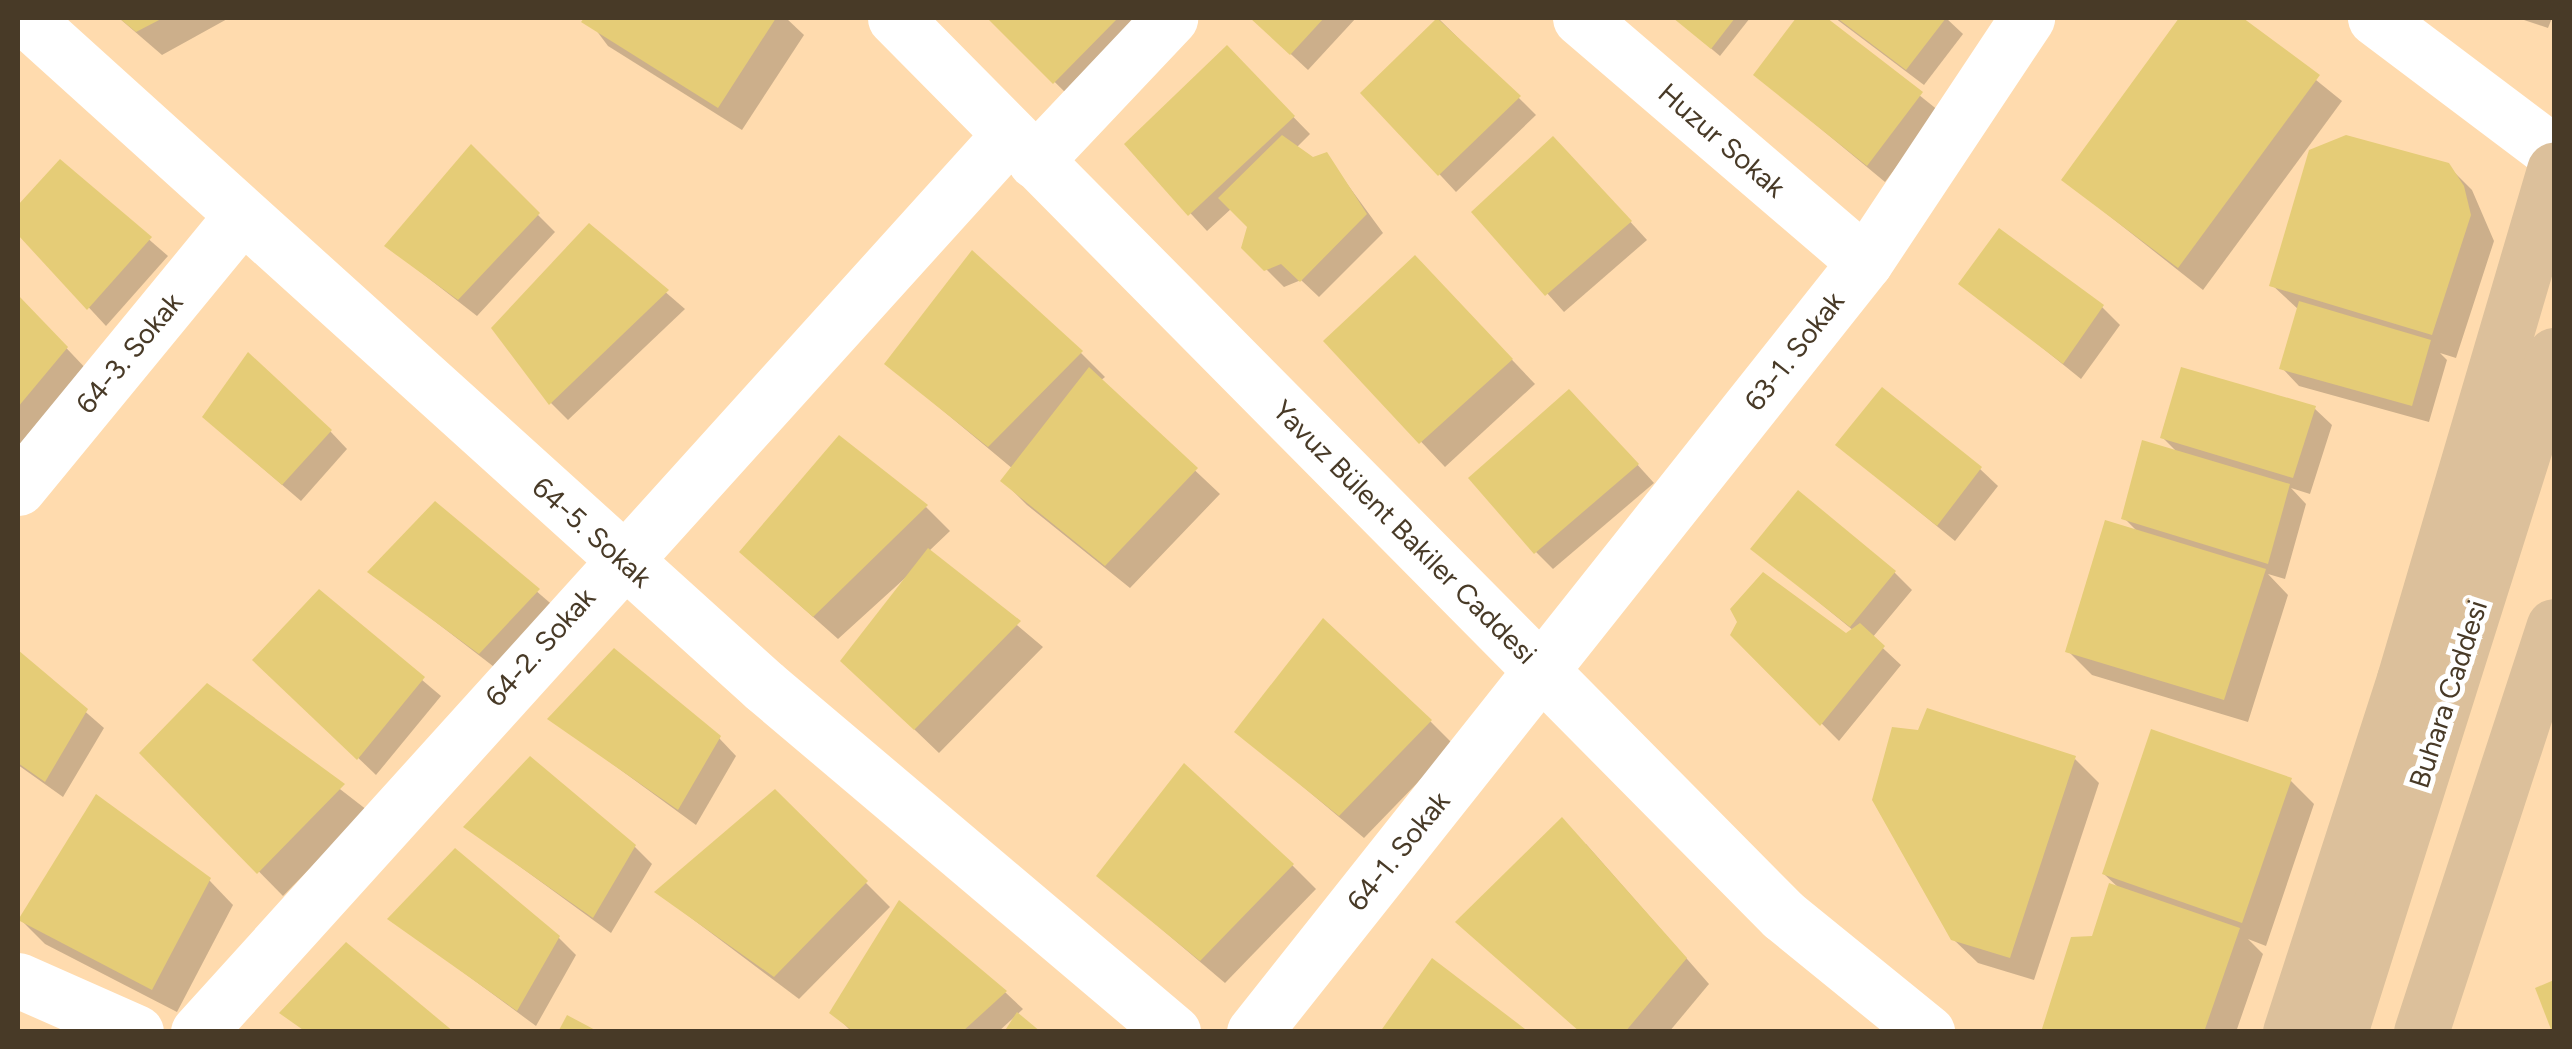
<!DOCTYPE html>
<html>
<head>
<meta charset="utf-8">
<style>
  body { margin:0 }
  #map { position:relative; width:2572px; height:1049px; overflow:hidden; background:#ffdbae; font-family:Figtree,sans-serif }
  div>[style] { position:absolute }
  .shadow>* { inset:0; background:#0003 }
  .building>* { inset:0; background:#e5cc77 }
  .minor>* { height:55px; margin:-27.5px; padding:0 27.5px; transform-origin:27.5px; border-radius:27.5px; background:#fff }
  .tertiary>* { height:55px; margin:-27.5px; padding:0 27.5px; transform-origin:27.5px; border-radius:27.5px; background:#fff }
  .primary>* { height:55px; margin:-27.5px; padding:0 27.5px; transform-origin:27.5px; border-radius:27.5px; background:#dcc09b }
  span { translate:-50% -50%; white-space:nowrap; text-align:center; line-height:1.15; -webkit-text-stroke:10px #fff; paint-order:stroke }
  .street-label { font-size:28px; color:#483a27 }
  .frame { position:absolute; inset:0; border:20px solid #483a27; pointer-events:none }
</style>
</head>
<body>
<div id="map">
  <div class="shadow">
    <i style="clip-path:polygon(119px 18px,229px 18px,162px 55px)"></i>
    <i style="clip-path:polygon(587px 18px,786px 18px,804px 35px,742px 130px,608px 46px)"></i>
    <i style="clip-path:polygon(990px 18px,1156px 18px,1079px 106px)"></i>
    <i style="clip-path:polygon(1252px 18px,1356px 18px,1308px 70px)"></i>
    <i style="clip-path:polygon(1675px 18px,1750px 18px,1720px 56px)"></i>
    <i style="clip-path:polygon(1800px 18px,1823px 18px,1939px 111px,1885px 182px,1756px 75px)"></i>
    <i style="clip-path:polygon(1835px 18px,1946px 18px,1963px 34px,1924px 85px)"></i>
    <i style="clip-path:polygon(2182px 18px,2239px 18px,2342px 101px,2203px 290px,2064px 180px)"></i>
    <i style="clip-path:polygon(2518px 18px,2552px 18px,2548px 28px)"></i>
    <i style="clip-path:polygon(1439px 19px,1536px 115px,1456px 192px,1364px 93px)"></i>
    <i style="clip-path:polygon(1227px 49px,1310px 134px,1296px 148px,1312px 160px,1326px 155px,1383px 233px,1319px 297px,1301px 280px,1284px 287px,1244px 247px,1249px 226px,1232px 208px,1207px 231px,1127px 145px)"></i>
    <i style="clip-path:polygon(471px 148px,555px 232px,477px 316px,387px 246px)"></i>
    <i style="clip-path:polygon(1570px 156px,1647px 240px,1564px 312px,1474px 212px)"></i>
    <i style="clip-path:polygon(61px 163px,168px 256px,106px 326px,18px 231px,18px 209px)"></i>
    <i style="clip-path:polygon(2448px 166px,2472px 190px,2494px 241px,2456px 358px,2440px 353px,2447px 360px,2429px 422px,2299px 386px,2282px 368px,2299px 310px,2272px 285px)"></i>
    <i style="clip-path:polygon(589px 226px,685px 309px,568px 420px,551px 403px)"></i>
    <i style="clip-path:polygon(1438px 282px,1535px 384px,1445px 467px,1326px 341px)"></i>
    <i style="clip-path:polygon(1962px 283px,2102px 307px,2120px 325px,2081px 379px)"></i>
    <i style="clip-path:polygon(18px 297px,90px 373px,18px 460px)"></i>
    <i style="clip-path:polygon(1081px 353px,1105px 377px,1100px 381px,1220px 494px,1130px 588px,1027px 505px,1003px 481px,1013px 469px,887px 364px)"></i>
    <i style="clip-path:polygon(2314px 408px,2332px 425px,2310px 494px,2291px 488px,2306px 504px,2285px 579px,2268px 574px,2288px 595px,2248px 722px,2092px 675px,2068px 651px,2138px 532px,2124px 518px,2179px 454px,2163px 438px)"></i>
    <i style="clip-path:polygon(1587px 409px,1654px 483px,1553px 569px,1536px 552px)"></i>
    <i style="clip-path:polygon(330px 431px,347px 449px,301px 501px,223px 434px)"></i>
    <i style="clip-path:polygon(1838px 445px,1980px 469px,1998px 486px,1955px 541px)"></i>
    <i style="clip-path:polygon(435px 504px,556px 608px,498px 670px,371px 572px)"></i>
    <i style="clip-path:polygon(926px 507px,950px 531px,929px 551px,1043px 647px,939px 753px,868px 685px,915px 569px,838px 639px,766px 575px)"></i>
    <i style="clip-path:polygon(1754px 549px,1894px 572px,1912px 590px,1872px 638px,1901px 665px,1839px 741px,1734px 635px,1845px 636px,1854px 631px)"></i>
    <i style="clip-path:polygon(319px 593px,441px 696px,376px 775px,256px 660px)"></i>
    <i style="clip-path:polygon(18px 653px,104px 728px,63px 797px,18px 765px)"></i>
    <i style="clip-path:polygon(207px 686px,367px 810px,283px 896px,143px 753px)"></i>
    <i style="clip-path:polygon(551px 719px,719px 738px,736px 756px,696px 825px)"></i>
    <i style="clip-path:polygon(1430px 721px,1454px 745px,1364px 838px,1238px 732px)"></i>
    <i style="clip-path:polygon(2075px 759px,2099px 783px,2034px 980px,1978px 963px,1953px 939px)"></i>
    <i style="clip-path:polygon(2290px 780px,2314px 804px,2266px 946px,2248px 939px,2263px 954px,2236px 1032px,2043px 1032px,2121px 890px,2104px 874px)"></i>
    <i style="clip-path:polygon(775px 792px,890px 907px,799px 999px,658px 893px)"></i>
    <i style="clip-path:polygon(466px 827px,635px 847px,652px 864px,611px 933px)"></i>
    <i style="clip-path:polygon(1586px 844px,1709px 984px,1669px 1032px,1580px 1032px)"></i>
    <i style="clip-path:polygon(1292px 865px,1316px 889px,1225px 983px,1099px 876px)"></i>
    <i style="clip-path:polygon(209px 880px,233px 905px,177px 1012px,45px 944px,21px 920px)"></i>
    <i style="clip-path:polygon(900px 904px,1006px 993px,1023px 1009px,998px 1032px,852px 1032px,832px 1012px)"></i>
    <i style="clip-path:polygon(391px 919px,559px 938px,576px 955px,536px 1026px)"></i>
  </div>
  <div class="building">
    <i style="clip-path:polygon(119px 18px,163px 18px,136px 32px)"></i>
    <i style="clip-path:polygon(584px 18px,776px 18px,718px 108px,581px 22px)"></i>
    <i style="clip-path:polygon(987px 18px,1118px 18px,1053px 84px)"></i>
    <i style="clip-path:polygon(1250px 18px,1324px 18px,1290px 55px)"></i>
    <i style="clip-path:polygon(1437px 18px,1521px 96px,1438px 176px,1360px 93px)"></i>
    <i style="clip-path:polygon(1673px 18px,1735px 18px,1711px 49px)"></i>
    <i style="clip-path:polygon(1796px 18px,1827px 18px,1923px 92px,1867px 166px,1753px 75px)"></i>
    <i style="clip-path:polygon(1837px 18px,1946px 18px,1906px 70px)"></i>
    <i style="clip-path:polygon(2179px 18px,2243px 18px,2320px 75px,2178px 268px,2061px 180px)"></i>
    <i style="clip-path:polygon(1227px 45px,1295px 116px,1188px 216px,1124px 144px)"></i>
    <i style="clip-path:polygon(1282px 135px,1313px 157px,1327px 152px,1367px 214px,1300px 282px,1281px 264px,1264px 271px,1241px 248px,1247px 227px,1218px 198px)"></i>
    <i style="clip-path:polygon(2346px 135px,2449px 163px,2464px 186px,2471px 215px,2432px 335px,2269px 286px,2309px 150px)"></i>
    <i style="clip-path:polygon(1553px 136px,1632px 221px,1545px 296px,1471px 212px)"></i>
    <i style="clip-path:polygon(471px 144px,540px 213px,458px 300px,384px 246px)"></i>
    <i style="clip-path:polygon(60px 159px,152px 237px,87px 310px,18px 235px,18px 205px)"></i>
    <i style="clip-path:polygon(589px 223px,669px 290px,549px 405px,491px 328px)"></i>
    <i style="clip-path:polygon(1999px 228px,2104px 305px,2063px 364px,1958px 284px)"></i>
    <i style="clip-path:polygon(972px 250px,1083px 351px,988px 447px,884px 364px)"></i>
    <i style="clip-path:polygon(1415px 255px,1513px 359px,1419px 444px,1323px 341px)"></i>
    <i style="clip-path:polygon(18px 295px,68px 347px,18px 407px)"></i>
    <i style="clip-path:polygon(2299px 301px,2431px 340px,2412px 406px,2279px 369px)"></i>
    <i style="clip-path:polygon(248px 352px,332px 430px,282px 485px,202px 417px)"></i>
    <i style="clip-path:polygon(1089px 367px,1198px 468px,1105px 566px,1000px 481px)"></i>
    <i style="clip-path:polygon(2181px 367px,2316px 406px,2293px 478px,2160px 438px)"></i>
    <i style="clip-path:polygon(1882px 387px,1982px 467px,1937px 526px,1835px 445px)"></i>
    <i style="clip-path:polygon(1569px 389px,1639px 464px,1534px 554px,1468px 478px)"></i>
    <i style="clip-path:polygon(839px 435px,928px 505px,813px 617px,739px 552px)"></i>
    <i style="clip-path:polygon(2142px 440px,2290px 484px,2268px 564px,2121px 519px)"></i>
    <i style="clip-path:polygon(1798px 490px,1896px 571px,1850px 627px,1750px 549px)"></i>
    <i style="clip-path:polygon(435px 501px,540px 589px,479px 654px,367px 572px)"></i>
    <i style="clip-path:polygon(2105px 520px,2266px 569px,2224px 700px,2065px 652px)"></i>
    <i style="clip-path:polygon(928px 548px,1021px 621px,914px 730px,840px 661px)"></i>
    <i style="clip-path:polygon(1763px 572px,1846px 633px,1860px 623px,1885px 646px,1820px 726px,1730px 635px,1737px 622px,1730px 609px)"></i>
    <i style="clip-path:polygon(319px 589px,425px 677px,357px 760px,252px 660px)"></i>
    <i style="clip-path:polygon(1323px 618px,1432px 720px,1339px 816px,1234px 732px)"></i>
    <i style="clip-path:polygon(614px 648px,721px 736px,678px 810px,547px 719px)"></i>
    <i style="clip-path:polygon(18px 650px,88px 709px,45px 782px,18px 763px)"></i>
    <i style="clip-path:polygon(207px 683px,345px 784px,257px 874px,139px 753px)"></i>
    <i style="clip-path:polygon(1927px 708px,2076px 756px,2010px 958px,1951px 940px,1872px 800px,1892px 727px,1918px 730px)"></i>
    <i style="clip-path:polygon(2151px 729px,2292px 778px,2242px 923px,2102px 874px)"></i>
    <i style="clip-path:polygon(530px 756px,636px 845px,593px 918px,463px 827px)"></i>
    <i style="clip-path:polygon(1184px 763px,1294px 864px,1200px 961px,1096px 876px)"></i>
    <i style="clip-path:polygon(775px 789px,868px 881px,774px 977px,654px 892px)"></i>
    <i style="clip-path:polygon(96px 794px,211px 878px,152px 990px,18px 920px)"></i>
    <i style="clip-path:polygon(1562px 817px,1687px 958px,1625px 1032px,1580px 1032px,1455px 922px)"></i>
    <i style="clip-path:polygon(455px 848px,560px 936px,517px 1011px,387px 919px)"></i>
    <i style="clip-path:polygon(2109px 883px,2240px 928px,2204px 1032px,2041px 1032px,2071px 937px,2092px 936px)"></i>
    <i style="clip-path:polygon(899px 900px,1007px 991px,962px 1032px,854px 1032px,829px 1013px)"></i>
    <i style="clip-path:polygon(346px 942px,454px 1032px,306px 1032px,279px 1013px)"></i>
    <i style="clip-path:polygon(1432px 958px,1529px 1032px,1380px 1032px)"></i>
    <i style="clip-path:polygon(2554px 980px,2554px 1032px,2552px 1032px,2535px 988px)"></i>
    <i style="clip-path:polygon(1017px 1012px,1041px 1032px,1004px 1032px)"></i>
    <i style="clip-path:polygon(567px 1015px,599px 1032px,558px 1032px)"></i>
  </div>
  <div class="minor">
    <i style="left:25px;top:18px;width:996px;rotate:42.11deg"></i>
    <i style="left:764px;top:686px;width:536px;rotate:40.23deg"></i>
    <i style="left:895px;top:18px;width:1262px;rotate:45.29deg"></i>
    <i style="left:1783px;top:915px;width:186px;rotate:39.1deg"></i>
    <i style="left:1580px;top:18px;width:375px;rotate:40.6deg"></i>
    <i style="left:2375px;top:18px;width:224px;rotate:37deg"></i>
    <i style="left:1035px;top:161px;width:197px;rotate:-46.6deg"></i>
    <i style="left:18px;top:488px;width:350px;rotate:-50.6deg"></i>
    <i style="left:198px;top:1032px;width:1209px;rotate:-47.88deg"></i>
    <i style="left:1254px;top:1032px;width:983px;rotate:-51.57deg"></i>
    <i style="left:1865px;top:262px;width:293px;rotate:-56.4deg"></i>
  </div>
  <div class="tertiary">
    <i style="left:18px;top:980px;width:129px;rotate:23.8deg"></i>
  </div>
  <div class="primary">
    <i style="left:2290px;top:1032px;width:371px;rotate:-72.1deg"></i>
    <i style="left:2404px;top:679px;width:531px;rotate:-73.58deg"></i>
    <i style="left:2340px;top:1032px;width:710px;rotate:-72.46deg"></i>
    <i style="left:2421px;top:1032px;width:427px;rotate:-71.9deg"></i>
  </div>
  <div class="street-label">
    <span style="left:1722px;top:140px;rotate:41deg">Huzur Sokak</span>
    <span style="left:1794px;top:351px;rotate:-52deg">63-1. Sokak</span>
    <span style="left:129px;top:353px;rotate:-50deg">64-3. Sokak</span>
    <span style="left:592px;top:532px;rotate:42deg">64-5. Sokak</span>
    <span style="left:1405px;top:532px;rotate:45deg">Yavuz Bülent Bakiler Caddesi</span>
    <span style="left:540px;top:647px;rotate:-48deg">64-2. Sokak</span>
    <span style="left:2448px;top:694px;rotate:-72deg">Buhara Caddesi</span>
    <span style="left:1398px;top:851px;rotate:-51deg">64-1. Sokak</span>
  </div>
  <div class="frame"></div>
</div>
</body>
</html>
